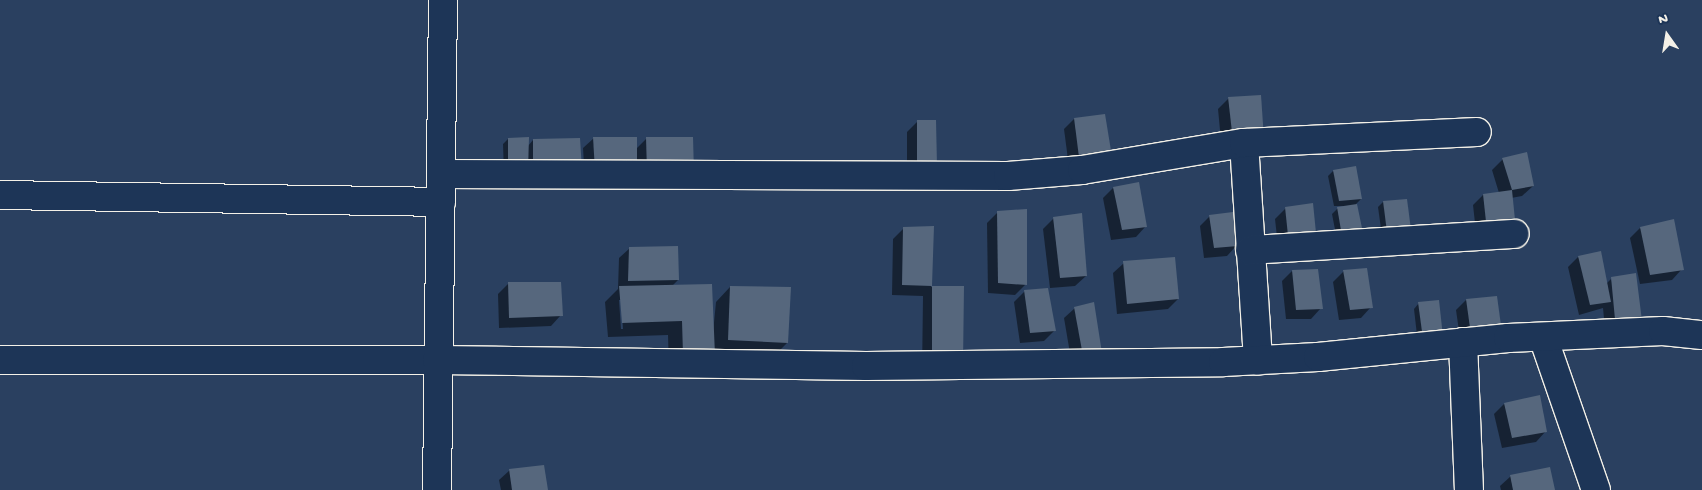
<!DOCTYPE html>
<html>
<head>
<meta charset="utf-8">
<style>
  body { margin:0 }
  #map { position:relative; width:1702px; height:490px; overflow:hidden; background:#2a4060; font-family:"Gochi Hand",sans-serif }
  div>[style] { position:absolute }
  .shadow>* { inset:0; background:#0007 }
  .building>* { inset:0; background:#56677d }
  .roads { filter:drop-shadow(1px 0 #f4f1e8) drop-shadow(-1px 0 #f4f1e8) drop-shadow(0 1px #f4f1e8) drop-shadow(0 -1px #f4f1e8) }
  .street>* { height:28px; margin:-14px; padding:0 14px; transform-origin:14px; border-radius:14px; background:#1d3557 }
  .secondary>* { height:28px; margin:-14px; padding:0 14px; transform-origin:14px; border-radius:14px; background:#1d3557 }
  span { translate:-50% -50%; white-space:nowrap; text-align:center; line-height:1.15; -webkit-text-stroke:4px #1d3557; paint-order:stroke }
  .north { position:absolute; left:1642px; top:10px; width:50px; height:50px; -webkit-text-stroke:4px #1d3557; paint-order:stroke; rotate:347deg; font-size:14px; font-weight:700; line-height:20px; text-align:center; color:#f4f1e8 }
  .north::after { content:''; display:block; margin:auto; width:18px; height:22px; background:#f4f1e8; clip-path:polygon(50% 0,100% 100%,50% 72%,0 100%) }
</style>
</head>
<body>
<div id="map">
  <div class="shadow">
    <i style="clip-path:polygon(1260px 96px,1222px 151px,1218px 109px,1229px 98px)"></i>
    <i style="clip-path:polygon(1104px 116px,1070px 175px,1064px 129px,1074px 119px)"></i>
    <i style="clip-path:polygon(917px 122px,936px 166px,907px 177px,907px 132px)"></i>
    <i style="clip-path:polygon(594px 138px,636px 149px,647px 138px,692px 138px,637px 169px,585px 181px,583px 148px)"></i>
    <i style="clip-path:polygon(508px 139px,528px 146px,533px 140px,570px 180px,504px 174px,503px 144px)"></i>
    <i style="clip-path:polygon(1503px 159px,1533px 186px,1522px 196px,1511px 198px,1477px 241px,1473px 205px,1483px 195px,1499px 193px,1492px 170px)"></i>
    <i style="clip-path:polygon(1333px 171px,1361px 199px,1356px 204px,1362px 233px,1337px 240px,1332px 214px,1337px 209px,1350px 206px,1334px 206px,1328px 176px)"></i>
    <i style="clip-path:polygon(1113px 188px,1146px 226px,1136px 237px,1111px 240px,1103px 198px)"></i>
    <i style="clip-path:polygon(1406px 200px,1382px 236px,1378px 207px,1383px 202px)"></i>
    <i style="clip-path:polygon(1312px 205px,1279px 255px,1275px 219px,1286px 208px)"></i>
    <i style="clip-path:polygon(998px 212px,1026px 284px,1015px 295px,988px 293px,987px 223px)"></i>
    <i style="clip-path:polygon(1210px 216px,1237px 245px,1227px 256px,1204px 258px,1200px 226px)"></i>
    <i style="clip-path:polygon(1054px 218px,1086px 276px,1075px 286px,1050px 288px,1043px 229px)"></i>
    <i style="clip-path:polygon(904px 228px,933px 228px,931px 287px,962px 288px,962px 363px,922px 373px,923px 296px,892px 295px,893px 239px)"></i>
    <i style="clip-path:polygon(1640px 228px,1682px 269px,1672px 280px,1640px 284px,1630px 238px)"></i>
    <i style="clip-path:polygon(evenodd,630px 248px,678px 280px,672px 286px,713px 333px,716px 302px,730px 287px,787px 343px,773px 357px,669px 369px,668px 335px,608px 337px,605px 302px,618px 289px,619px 258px,630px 248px,619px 300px,621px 300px,623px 329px,621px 329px,619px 300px)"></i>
    <i style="clip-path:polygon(1578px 257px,1606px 284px,1611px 279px,1631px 339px,1606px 340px,1603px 308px,1579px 315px,1568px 267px)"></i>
    <i style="clip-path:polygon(1124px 263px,1178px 299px,1168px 309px,1117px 314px,1113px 273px)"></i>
    <i style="clip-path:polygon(1292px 271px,1321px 308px,1311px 319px,1286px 319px,1282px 281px)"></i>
    <i style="clip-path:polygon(1344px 271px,1371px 307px,1361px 318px,1339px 320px,1333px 282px)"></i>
    <i style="clip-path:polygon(509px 283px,561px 315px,551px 326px,499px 328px,498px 294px)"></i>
    <i style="clip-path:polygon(1025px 291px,1054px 331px,1044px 341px,1020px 343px,1014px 302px)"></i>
    <i style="clip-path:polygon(1496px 297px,1461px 345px,1456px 310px,1466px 300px)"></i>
    <i style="clip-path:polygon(1438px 302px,1418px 344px,1414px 309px,1419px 303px)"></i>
    <i style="clip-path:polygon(1075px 308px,1101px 352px,1072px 365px,1064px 318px)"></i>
    <i style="clip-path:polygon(1504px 404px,1546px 431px,1536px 442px,1502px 448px,1494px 414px)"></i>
    <i style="clip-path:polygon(510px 470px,547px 490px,501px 490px,499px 480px)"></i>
    <i style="clip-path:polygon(1511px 476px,1553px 490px,1501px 490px,1500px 486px)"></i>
  </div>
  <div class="building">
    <i style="clip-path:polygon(1261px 95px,1264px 139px,1233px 141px,1228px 97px)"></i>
    <i style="clip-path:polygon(1105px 114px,1113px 163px,1080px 165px,1074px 118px)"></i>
    <i style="clip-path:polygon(917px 120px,936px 120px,937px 167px,917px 167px)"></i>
    <i style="clip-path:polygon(529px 137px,528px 171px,508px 170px,508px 138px)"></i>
    <i style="clip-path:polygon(593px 137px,637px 137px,637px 171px,595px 171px)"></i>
    <i style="clip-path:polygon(646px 137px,693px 137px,694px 173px,647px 172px)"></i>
    <i style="clip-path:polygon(580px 138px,582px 170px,533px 171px,533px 139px)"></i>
    <i style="clip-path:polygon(1527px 152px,1534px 186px,1512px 190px,1502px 158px)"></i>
    <i style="clip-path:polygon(1356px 166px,1362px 199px,1339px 201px,1333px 170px)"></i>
    <i style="clip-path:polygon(1139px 182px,1147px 227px,1122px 230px,1113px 187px)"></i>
    <i style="clip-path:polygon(1512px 190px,1516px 230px,1487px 231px,1483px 194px)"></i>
    <i style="clip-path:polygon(1407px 199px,1411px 230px,1387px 232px,1383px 201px)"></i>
    <i style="clip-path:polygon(1313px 203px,1317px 243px,1289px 245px,1285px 207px)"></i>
    <i style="clip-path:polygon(1357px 204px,1363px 233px,1342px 236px,1337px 207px)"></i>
    <i style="clip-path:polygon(1027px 209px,1027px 285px,998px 283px,997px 211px)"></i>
    <i style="clip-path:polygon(1233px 212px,1238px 246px,1214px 248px,1209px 215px)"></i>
    <i style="clip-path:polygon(1082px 213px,1087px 276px,1060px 278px,1053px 217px)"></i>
    <i style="clip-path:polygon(1674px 219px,1684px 270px,1650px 275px,1640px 227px)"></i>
    <i style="clip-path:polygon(934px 226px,932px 286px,964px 286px,963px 364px,932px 363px,932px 286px,902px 285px,903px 227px)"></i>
    <i style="clip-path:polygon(678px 246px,679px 280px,628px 281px,629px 247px)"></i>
    <i style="clip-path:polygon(1601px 251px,1611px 302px,1590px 305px,1578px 256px)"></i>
    <i style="clip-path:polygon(1175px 257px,1179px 299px,1127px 304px,1123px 261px)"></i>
    <i style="clip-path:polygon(1367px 268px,1373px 308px,1350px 310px,1343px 270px)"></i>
    <i style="clip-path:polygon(1318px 269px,1323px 309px,1296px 310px,1292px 270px)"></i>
    <i style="clip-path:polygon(1636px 273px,1643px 329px,1616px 330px,1611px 277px)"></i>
    <i style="clip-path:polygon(508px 282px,561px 282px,563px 316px,509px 318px)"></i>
    <i style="clip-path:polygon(712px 284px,715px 355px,683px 355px,682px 321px,622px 323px,619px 286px)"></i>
    <i style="clip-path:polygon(730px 286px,791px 287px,788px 343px,728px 340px)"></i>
    <i style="clip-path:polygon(1048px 288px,1056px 331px,1030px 333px,1024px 290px)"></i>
    <i style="clip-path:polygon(1497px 296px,1502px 333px,1471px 335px,1466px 299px)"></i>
    <i style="clip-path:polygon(1439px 300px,1443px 337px,1423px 339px,1418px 302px)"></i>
    <i style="clip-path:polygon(1094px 302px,1102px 353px,1083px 356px,1074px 307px)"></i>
    <i style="clip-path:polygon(1540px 395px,1547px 432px,1512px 438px,1504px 403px)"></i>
    <i style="clip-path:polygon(544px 465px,548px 490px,512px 490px,509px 469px)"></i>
    <i style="clip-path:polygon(1550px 467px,1555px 490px,1513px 490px,1510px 475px)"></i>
  </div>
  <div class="roads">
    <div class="street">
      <i style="left:1244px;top:143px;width:218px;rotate:86.3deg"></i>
      <i style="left:441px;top:174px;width:567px;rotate:0.2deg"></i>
      <i style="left:1008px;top:176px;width:74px;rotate:-4.6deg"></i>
      <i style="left:1082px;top:170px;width:164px;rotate:-9.5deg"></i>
      <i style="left:1244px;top:143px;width:233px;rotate:-2.7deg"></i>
      <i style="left:0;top:195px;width:441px;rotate:0.9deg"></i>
      <i style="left:1250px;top:250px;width:265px;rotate:-3.5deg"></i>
      <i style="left:1543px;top:337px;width:162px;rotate:70.9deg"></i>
      <i style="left:1463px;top:342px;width:148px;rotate:87.7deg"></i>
      <i style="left:0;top:360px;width:437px"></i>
      <i style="left:437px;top:360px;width:429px;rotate:0.8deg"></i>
      <i style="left:866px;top:366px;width:357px;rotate:-0.6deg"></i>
      <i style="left:1223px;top:362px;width:95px;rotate:-3deg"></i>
      <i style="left:1318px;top:357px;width:191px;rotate:-5.7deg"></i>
      <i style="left:1508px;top:338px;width:155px;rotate:-2.6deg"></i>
      <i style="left:1663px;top:331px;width:39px;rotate:6deg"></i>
    </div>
    <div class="secondary">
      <i style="left:437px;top:490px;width:490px;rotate:-89.3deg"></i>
    </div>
  </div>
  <div class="north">N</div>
</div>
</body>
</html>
